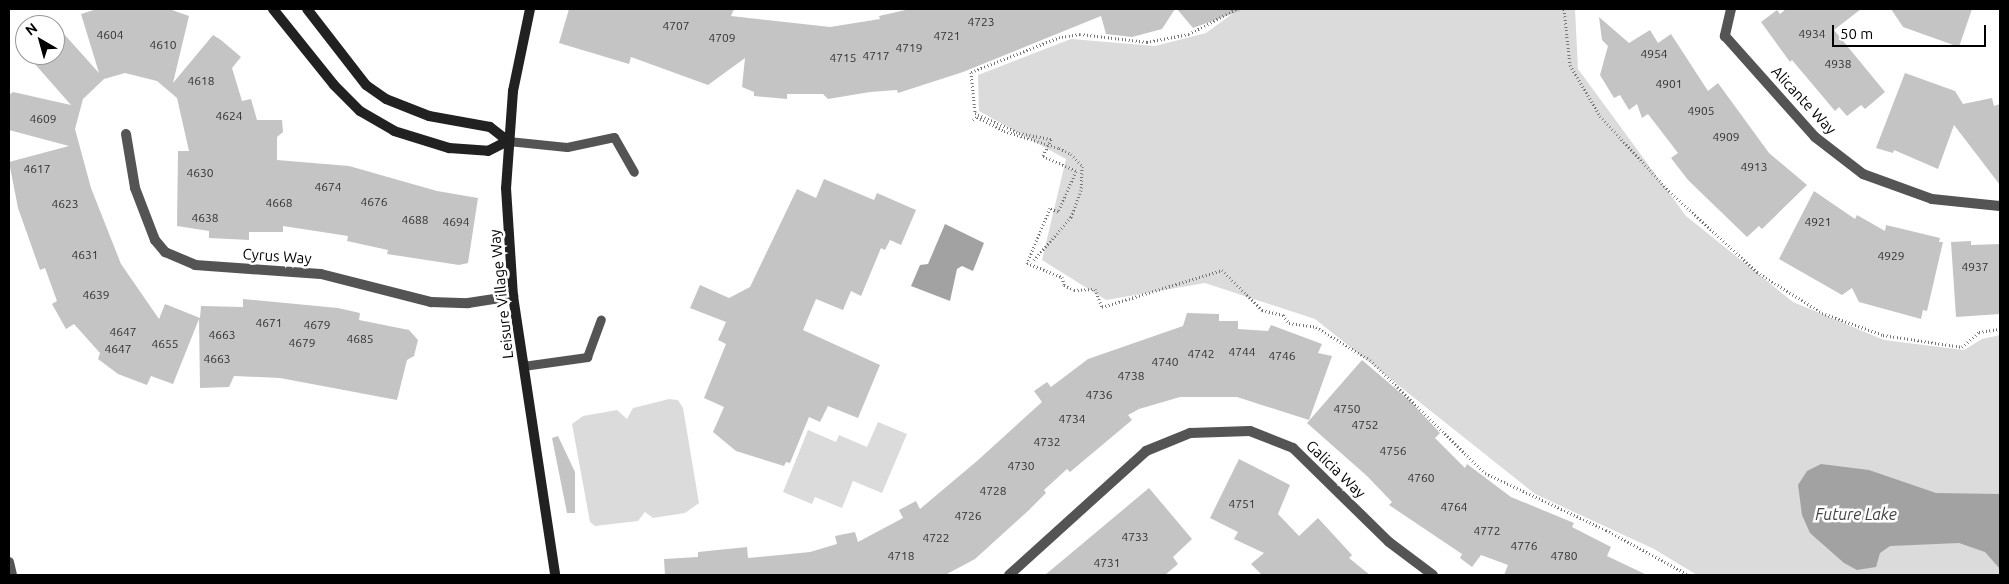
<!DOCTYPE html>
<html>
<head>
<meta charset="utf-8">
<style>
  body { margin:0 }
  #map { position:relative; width:2009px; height:584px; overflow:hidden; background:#fff; font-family:Ubuntu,sans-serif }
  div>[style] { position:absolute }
  .green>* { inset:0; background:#dbdbdb }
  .water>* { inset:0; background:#a2a2a2 }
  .building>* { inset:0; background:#c4c4c4 }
  .path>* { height:3px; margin-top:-1.5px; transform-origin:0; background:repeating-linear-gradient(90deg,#767676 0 1px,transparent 0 3.5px) }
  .lane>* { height:9px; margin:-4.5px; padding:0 4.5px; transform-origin:4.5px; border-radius:4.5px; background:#545454 }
  .street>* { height:10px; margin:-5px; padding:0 5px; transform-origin:5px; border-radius:5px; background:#545454 }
  .secondary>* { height:10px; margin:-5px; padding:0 5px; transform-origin:5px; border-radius:5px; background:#212121 }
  span { translate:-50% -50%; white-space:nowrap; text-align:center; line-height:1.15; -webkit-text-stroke:5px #fff; paint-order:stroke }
  .number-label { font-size:12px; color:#313131 }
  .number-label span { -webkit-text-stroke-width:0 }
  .street-label { font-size:15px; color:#000 }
  .water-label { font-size:16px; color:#434343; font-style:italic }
  .frame { position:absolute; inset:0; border:10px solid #000; pointer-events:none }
  .north { position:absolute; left:15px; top:15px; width:50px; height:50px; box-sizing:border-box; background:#fff; border:1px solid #999; border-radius:50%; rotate:322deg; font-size:14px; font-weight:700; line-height:20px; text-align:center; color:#000 }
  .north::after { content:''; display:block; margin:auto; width:18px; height:22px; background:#000; clip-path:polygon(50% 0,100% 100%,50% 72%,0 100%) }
  .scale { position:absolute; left:1832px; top:25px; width:154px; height:22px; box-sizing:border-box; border:2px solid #000; border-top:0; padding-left:6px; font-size:15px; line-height:18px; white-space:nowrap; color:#000; -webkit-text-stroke:4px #fff; paint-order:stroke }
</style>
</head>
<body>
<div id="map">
  <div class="green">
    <i style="clip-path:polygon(1239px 9px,1575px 9px,1578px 69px,1686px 216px,1793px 302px,1884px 340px,1964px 350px,1982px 339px,2000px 335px,2000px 575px,1697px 575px,1654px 549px,1535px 494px,1315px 319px,1205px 283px,1106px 300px,1042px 260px,1066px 159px,979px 111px,978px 75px,1071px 39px,1155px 46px,1206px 33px)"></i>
    <i style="clip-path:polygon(669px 399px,678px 400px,683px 408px,699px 503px,685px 513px,653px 518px,645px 512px,638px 521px,595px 526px,590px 522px,572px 424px,583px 416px,617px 410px,627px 419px,633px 408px)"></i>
    <i style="clip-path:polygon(878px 422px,907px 434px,882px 493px,853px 481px,842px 508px,815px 497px,812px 504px,783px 492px,808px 430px,836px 442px,839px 435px,867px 447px)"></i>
  </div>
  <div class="water">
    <i style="clip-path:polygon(945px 224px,984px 243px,973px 271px,962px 266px,957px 269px,950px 301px,911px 286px,920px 265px,928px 264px)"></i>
    <i style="clip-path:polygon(1821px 464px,1869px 470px,1936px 493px,2000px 494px,2000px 569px,1985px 552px,1959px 543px,1890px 546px,1880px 553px,1876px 567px,1857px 570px,1844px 563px,1810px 533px,1802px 515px,1798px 485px,1807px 471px)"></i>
  </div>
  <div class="building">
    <i style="clip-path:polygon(97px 9px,169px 9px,189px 16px,173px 83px,213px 35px,221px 40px,241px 57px,232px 68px,242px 101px,251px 99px,257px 120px,282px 120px,283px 132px,277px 137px,277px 160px,349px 166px,437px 191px,478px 198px,468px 263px,459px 265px,387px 254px,388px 250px,347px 241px,348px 236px,283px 226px,283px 232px,249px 232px,249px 240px,209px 238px,209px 231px,177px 226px,178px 151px,189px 151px,177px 98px,157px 81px,125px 73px,104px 79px,83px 99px,75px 129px,91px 188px,121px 264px,159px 319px,165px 304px,200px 318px,201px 306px,243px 307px,243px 299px,338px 308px,360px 313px,359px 320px,409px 330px,418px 340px,414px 356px,407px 360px,397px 400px,280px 378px,234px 376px,229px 387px,200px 388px,199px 319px,173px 384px,151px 376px,147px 385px,118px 374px,98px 359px,100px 353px,74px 324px,66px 329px,52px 304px,57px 301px,45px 268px,40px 270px,18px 208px,9px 162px,69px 146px,9px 130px,9px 95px,13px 92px,71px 105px,34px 63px,45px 55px,55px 55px,55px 24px,99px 73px,81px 14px)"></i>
    <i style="clip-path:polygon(569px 9px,734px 9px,731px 16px,830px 27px,880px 19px,879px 16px,910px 9px,1175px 9px,1162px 29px,1132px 37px,1106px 34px,1101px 16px,963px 72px,898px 93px,897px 90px,870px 92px,828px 99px,823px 94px,787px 94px,787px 99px,754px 96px,754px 92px,742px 87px,745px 58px,708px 85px,631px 57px,629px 64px,559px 43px)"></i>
    <i style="clip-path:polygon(1177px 9px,1240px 9px,1240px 11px,1193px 28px)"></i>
    <i style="clip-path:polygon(1786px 9px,1861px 9px,1834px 30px,1885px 92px,1865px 109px,1861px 105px,1847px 116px,1839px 107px,1835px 111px,1792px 60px,1790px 62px,1761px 22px,1777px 10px,1780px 14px)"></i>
    <i style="clip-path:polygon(1891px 9px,1972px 9px,1959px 47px,1903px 27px)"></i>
    <i style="clip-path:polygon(1599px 17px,1629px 43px,1650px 30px,1658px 43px,1671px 34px,1708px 91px,1718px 83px,1769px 153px,1807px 185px,1762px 229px,1759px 226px,1747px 237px,1688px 180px,1671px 158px,1678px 153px,1648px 114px,1642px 118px,1637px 104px,1629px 110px,1620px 95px,1614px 98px,1600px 75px,1608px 46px,1602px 40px)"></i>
    <i style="clip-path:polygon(1905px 73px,1955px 91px,1963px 104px,1992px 98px,1994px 106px,2000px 104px,2000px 185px,1954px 125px,1938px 169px,1894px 150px,1893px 153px,1876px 148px)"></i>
    <i style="clip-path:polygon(824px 179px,874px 200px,877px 193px,916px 210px,901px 245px,890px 240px,885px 250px,881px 248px,861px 296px,851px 291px,843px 310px,816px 299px,803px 330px,880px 365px,858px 418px,828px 406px,820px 422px,809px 417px,790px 463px,786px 462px,784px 466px,736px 451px,713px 432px,724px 407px,704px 398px,726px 344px,718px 340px,726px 322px,690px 308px,700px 285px,729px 298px,750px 287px,797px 189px,816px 198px)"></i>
    <i style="clip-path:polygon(1814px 191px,1855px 219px,1857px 215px,1885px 231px,1886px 225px,1940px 238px,1939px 242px,1943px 242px,1927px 311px,1923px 310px,1921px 319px,1859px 302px,1852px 288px,1842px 295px,1779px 259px)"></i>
    <i style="clip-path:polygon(1971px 241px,1971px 245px,2000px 244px,2000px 314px,1956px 317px,1951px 242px)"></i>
    <i style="clip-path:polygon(1187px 313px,1219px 314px,1219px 321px,1238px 321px,1238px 329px,1268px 331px,1271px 325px,1322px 344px,1318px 353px,1332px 356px,1309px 420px,1237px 397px,1180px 397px,1139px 409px,1128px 415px,1132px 420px,1070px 472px,1067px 469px,1044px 490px,1046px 493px,1028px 511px,975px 559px,945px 575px,665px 575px,664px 559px,698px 557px,698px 552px,747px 547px,748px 558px,810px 552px,837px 544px,835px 536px,855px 532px,858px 542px,903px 518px,899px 510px,916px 501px,920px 509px,977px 461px,1042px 402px,1034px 391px,1047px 382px,1051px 387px,1088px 359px,1183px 326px)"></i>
    <i style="clip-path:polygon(1362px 360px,1410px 401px,1440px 433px,1435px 438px,1465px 468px,1467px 464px,1511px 497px,1574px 523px,1572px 527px,1611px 547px,1607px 556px,1647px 575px,1504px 575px,1508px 565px,1481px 555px,1472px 567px,1460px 558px,1462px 554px,1389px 505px,1392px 502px,1367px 476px,1307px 423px)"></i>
    <i style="clip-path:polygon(558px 436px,575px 472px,575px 513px,567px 513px,552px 438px)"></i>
    <i style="clip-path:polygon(1239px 459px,1290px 485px,1278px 514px,1299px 536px,1318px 518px,1352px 555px,1349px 558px,1370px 575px,1262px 575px,1251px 564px,1264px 553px,1234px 539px,1238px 532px,1210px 518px)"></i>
    <i style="clip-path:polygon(1149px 488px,1192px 539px,1173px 557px,1178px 564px,1165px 575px,1045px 575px)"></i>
  </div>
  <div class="path">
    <i style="left:1236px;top:9px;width:53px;rotate:152deg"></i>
    <i style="left:1189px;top:34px;width:43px;rotate:169.2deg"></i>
    <i style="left:1147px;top:42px;width:67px;rotate:-173.2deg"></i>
    <i style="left:1080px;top:34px;width:20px;rotate:171deg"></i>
    <i style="left:1060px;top:37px;width:96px;rotate:158.5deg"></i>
    <i style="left:971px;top:72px;width:41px;rotate:84.4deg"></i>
    <i style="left:975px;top:113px;width:48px;rotate:24.4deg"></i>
    <i style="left:1019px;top:133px;width:33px;rotate:11deg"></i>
    <i style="left:1051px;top:139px;width:19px;rotate:115deg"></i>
    <i style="left:1043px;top:156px;width:36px;rotate:24deg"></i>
    <i style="left:1076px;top:171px;width:45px;rotate:113.7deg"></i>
    <i style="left:1058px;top:212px;width:9px;rotate:-153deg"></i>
    <i style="left:1050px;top:208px;width:60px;rotate:112.7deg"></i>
    <i style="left:1027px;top:263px;width:38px;rotate:22deg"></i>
    <i style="left:1062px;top:277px;width:8px;rotate:76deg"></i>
    <i style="left:1064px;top:285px;width:11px;rotate:27deg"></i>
    <i style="left:1074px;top:290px;width:21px;rotate:-3deg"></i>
    <i style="left:1095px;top:289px;width:19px;rotate:69deg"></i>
    <i style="left:1102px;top:307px;width:126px;rotate:-17.1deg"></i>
    <i style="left:1222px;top:270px;width:57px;rotate:45deg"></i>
    <i style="left:1262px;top:310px;width:22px;rotate:13deg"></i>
    <i style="left:1283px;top:315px;width:10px;rotate:53deg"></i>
    <i style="left:1289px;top:323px;width:27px;rotate:8deg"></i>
    <i style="left:1316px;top:327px;width:63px;rotate:31.4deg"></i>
    <i style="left:1370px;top:360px;width:161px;rotate:44.5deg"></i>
    <i style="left:1485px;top:473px;width:134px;rotate:25.2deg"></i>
    <i style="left:1606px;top:530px;width:94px;rotate:28.5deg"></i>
    <i style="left:1564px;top:9px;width:56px;rotate:83.9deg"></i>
    <i style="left:1570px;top:65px;width:59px;rotate:59.5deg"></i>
    <i style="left:1600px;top:116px;width:102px;rotate:47.4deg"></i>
    <i style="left:1669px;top:191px;width:120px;rotate:42.6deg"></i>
    <i style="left:1757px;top:272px;width:77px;rotate:32.2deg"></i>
    <i style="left:1822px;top:313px;width:65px;rotate:19.8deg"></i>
    <i style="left:1883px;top:335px;width:80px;rotate:8.6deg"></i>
    <i style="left:1962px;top:347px;width:23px;rotate:-41deg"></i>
    <i style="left:1979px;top:332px;width:21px;rotate:-8deg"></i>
    <i style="left:973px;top:120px;width:5px;rotate:-37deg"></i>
    <i style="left:977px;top:117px;width:30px;rotate:27deg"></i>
    <i style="left:1004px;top:131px;width:58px;rotate:17.2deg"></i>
    <i style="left:1059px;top:148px;width:13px;rotate:27deg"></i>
    <i style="left:1071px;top:154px;width:16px;rotate:47deg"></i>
    <i style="left:1082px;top:166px;width:24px;rotate:92deg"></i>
    <i style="left:1081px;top:190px;width:29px;rotate:110deg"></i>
    <i style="left:1071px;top:217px;width:57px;rotate:130.7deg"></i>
  </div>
  <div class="lane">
    <i style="left:508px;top:141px;width:59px;rotate:5.8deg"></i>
    <i style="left:567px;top:147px;width:48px;rotate:-12deg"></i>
    <i style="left:614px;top:137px;width:40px;rotate:60.3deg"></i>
    <i style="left:523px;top:366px;width:65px;rotate:-8deg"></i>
    <i style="left:587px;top:357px;width:40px;rotate:-69.8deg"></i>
  </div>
  <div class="street">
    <i style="left:1731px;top:9px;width:28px;rotate:103deg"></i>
    <i style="left:1725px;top:36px;width:135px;rotate:48.3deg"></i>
    <i style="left:1815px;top:137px;width:61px;rotate:37.6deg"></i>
    <i style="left:1863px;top:174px;width:73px;rotate:19.9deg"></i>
    <i style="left:1932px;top:199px;width:68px;rotate:5.9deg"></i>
    <i style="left:126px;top:134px;width:55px;rotate:80.5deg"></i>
    <i style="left:135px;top:188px;width:56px;rotate:69deg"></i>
    <i style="left:155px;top:240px;width:16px;rotate:50deg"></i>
    <i style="left:165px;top:252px;width:33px;rotate:23deg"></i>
    <i style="left:195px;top:265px;width:126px;rotate:4.1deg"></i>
    <i style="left:321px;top:274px;width:114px;rotate:14.3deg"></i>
    <i style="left:431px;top:302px;width:37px;rotate:2deg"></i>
    <i style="left:468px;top:303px;width:46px;rotate:-8.8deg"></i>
    <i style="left:9px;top:562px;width:13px;rotate:77deg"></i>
    <i style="left:1009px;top:575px;width:185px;rotate:-42.1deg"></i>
    <i style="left:1146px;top:451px;width:48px;rotate:-22.2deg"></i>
    <i style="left:1190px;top:433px;width:60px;rotate:-1.9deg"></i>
    <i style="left:1250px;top:431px;width:46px;rotate:21.6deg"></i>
    <i style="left:1293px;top:448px;width:134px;rotate:44.4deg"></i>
    <i style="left:1389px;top:542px;width:55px;rotate:36.9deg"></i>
  </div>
  <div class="secondary">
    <i style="left:273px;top:9px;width:97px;rotate:51.2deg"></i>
    <i style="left:334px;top:85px;width:37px;rotate:45deg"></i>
    <i style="left:360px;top:111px;width:39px;rotate:30deg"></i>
    <i style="left:394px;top:131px;width:58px;rotate:17.2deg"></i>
    <i style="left:449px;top:148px;width:39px;rotate:4deg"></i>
    <i style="left:488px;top:151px;width:22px;rotate:-27deg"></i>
    <i style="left:508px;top:141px;width:23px;rotate:-142deg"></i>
    <i style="left:490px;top:127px;width:62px;rotate:-169.8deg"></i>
    <i style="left:429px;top:116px;width:46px;rotate:-158.4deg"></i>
    <i style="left:386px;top:99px;width:24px;rotate:-145deg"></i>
    <i style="left:366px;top:85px;width:96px;rotate:-127.8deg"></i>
    <i style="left:530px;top:9px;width:84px;rotate:101.7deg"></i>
    <i style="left:513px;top:91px;width:97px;rotate:94.1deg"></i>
    <i style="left:506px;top:188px;width:108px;rotate:86.3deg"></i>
    <i style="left:513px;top:296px;width:282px;rotate:81.4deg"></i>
  </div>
  <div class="number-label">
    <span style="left:981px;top:22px">4723</span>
    <span style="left:676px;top:26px">4707</span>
    <span style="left:1812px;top:34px">4934</span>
    <span style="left:110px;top:35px">4604</span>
    <span style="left:947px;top:36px">4721</span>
    <span style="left:722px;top:38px">4709</span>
    <span style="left:163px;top:45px">4610</span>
    <span style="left:909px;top:48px">4719</span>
    <span style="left:1654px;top:54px">4954</span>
    <span style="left:876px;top:56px">4717</span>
    <span style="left:843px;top:58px">4715</span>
    <span style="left:1838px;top:64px">4938</span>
    <span style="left:201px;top:81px">4618</span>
    <span style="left:1669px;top:84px">4901</span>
    <span style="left:1701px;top:111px">4905</span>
    <span style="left:229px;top:116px">4624</span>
    <span style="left:43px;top:119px">4609</span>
    <span style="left:1726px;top:137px">4909</span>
    <span style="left:1754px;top:167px">4913</span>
    <span style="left:37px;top:169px">4617</span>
    <span style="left:200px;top:173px">4630</span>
    <span style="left:328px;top:187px">4674</span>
    <span style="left:374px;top:202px">4676</span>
    <span style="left:279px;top:203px">4668</span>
    <span style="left:65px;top:204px">4623</span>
    <span style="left:205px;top:218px">4638</span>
    <span style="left:415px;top:220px">4688</span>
    <span style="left:456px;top:222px">4694</span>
    <span style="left:1818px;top:222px">4921</span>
    <span style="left:85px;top:255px">4631</span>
    <span style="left:1891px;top:256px">4929</span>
    <span style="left:1975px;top:267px">4937</span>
    <span style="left:96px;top:295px">4639</span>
    <span style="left:269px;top:323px">4671</span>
    <span style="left:317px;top:325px">4679</span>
    <span style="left:123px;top:332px">4647</span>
    <span style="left:222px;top:335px">4663</span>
    <span style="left:360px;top:339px">4685</span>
    <span style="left:302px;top:343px">4679</span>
    <span style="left:165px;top:344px">4655</span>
    <span style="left:118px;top:349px">4647</span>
    <span style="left:1242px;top:352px">4744</span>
    <span style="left:1201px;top:354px">4742</span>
    <span style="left:1282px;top:356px">4746</span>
    <span style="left:217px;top:359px">4663</span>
    <span style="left:1165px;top:362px">4740</span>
    <span style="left:1131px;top:376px">4738</span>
    <span style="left:1099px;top:395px">4736</span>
    <span style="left:1347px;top:409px">4750</span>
    <span style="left:1072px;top:419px">4734</span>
    <span style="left:1365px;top:425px">4752</span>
    <span style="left:1047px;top:442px">4732</span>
    <span style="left:1393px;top:451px">4756</span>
    <span style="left:1021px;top:466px">4730</span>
    <span style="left:1421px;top:478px">4760</span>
    <span style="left:993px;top:491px">4728</span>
    <span style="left:1242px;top:504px">4751</span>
    <span style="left:1454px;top:507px">4764</span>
    <span style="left:968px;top:516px">4726</span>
    <span style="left:1487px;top:531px">4772</span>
    <span style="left:1135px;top:537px">4733</span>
    <span style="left:936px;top:538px">4722</span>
    <span style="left:1524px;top:546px">4776</span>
    <span style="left:901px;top:556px">4718</span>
    <span style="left:1564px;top:556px">4780</span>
    <span style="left:1107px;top:563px">4731</span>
  </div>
  <div class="street-label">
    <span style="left:1804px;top:100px;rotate:47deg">Alicante Way</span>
    <span style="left:277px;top:256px;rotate:4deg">Cyrus Way</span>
    <span style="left:501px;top:294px;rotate:-96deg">Leisure Village Way</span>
    <span style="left:1336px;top:469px;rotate:44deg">Galicia Way</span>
  </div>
  <div class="water-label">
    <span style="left:1856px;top:514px">Future Lake</span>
  </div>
  <div class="frame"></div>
  <div class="north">N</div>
  <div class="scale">50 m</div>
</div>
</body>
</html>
